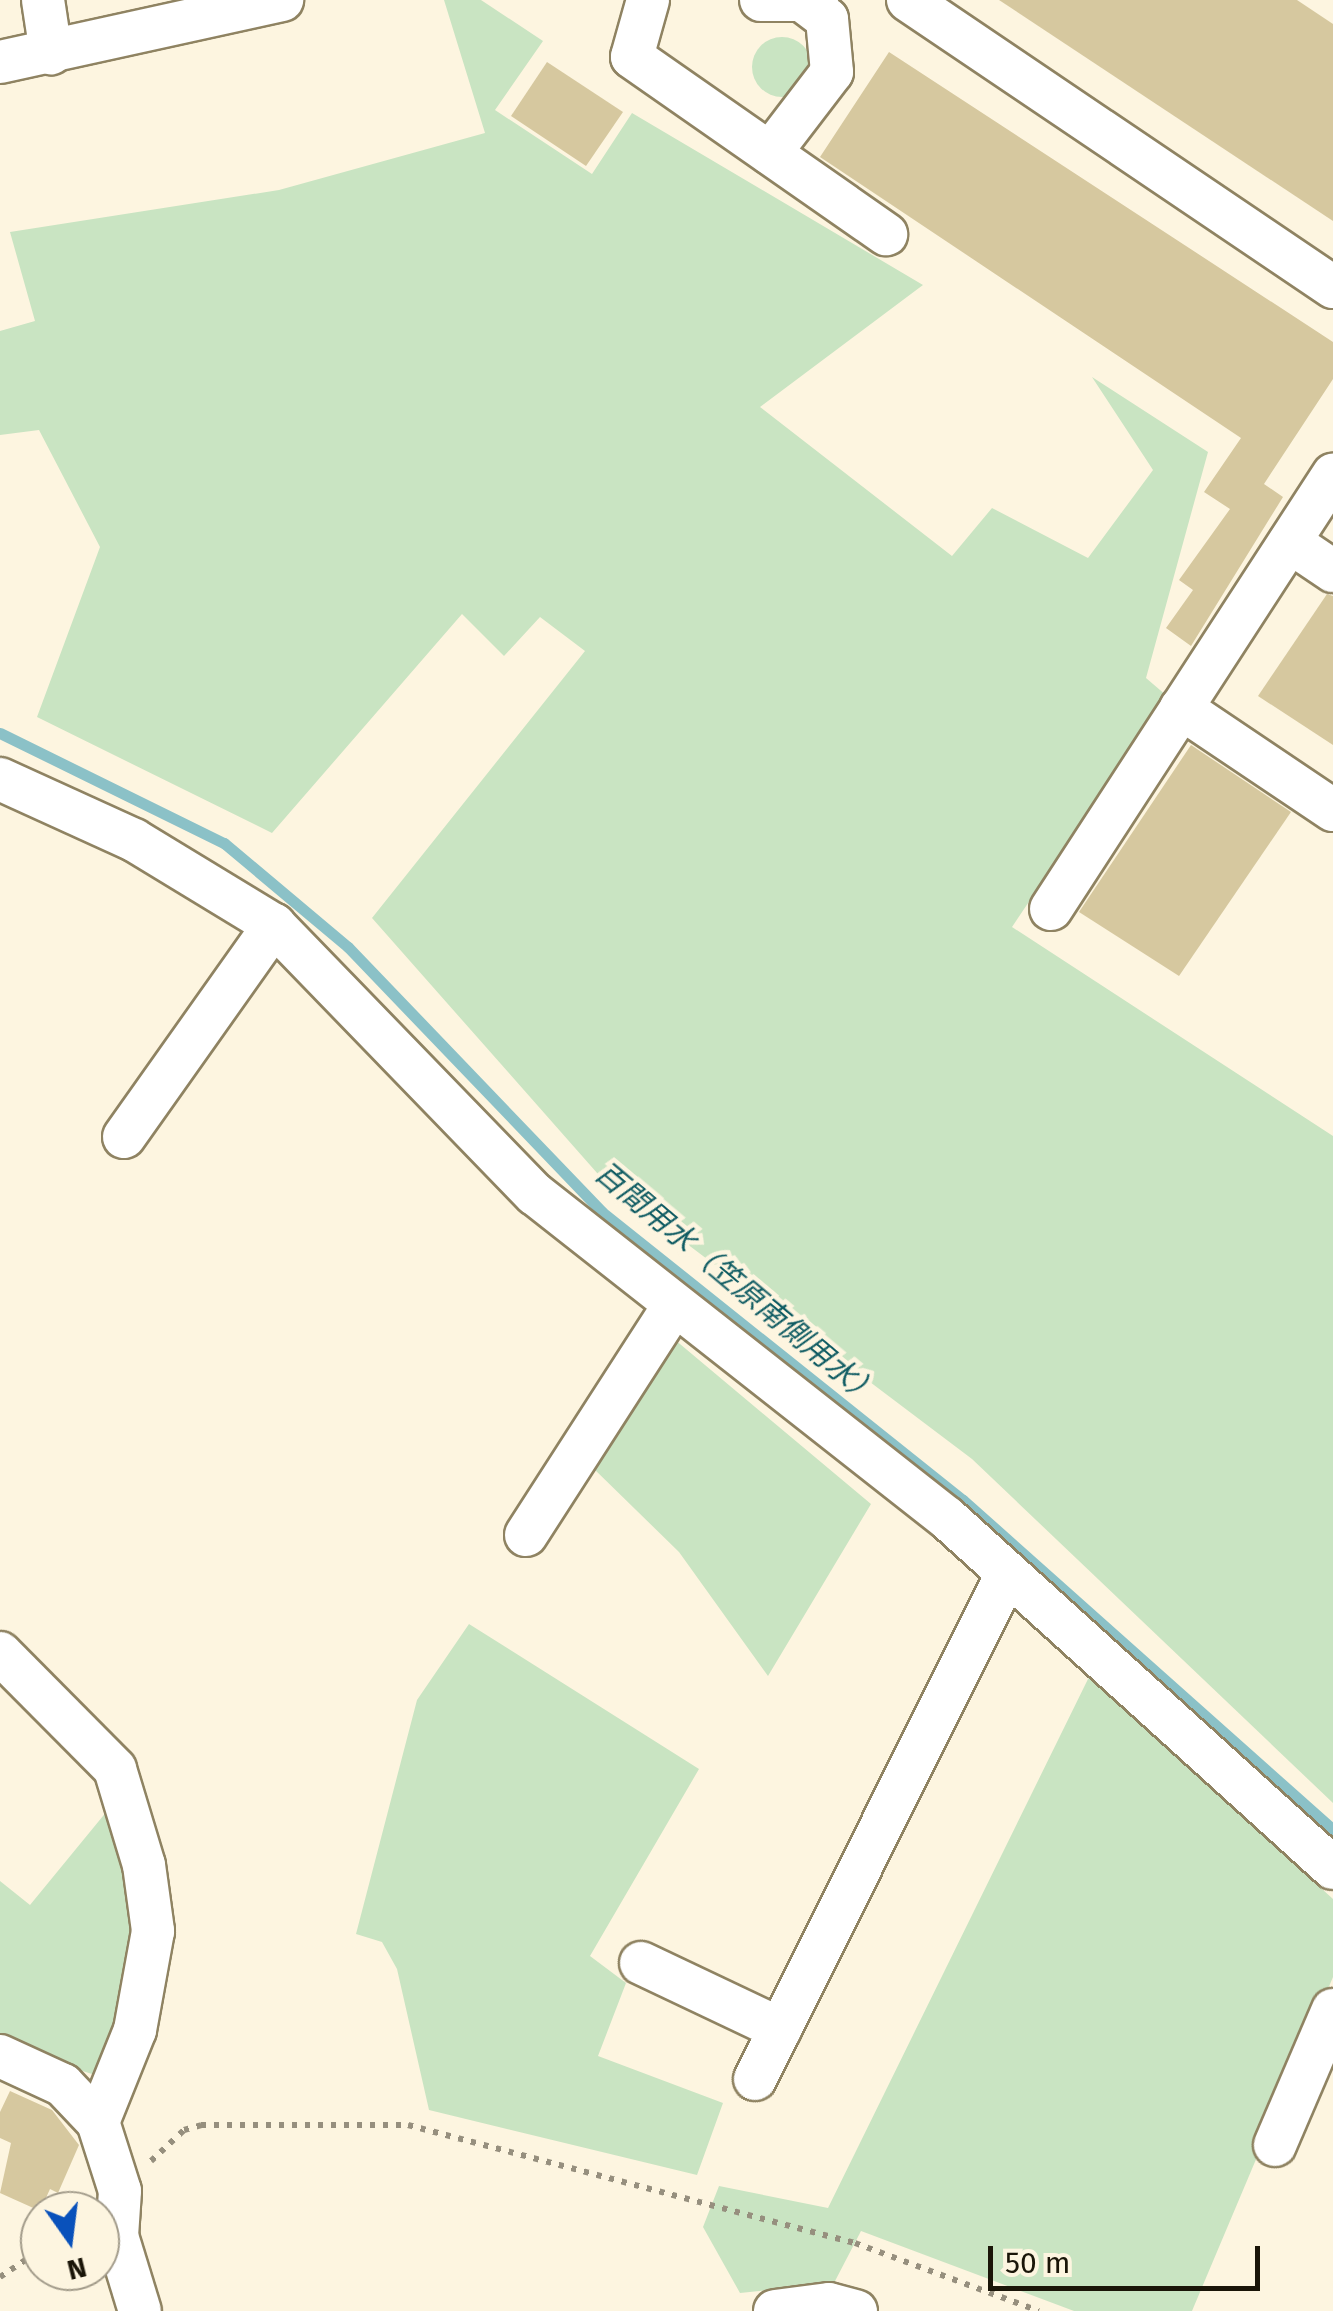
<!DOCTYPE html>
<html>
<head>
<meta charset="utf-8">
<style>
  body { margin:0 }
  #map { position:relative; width:1333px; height:2311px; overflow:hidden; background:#fdf5e0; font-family:"Fira Sans","Noto Sans JP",sans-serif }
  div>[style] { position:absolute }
  .green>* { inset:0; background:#c9e4c2 }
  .round { border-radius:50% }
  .stream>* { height:11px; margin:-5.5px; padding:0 5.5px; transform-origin:5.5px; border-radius:5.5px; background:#8bc1c7 }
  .building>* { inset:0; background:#d6c89f }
  .path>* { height:6px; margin-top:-3px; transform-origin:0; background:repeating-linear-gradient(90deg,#968f7e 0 5px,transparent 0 13px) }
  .roads { filter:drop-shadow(2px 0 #8f8362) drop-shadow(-2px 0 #8f8362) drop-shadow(0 2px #8f8362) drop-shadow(0 -2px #8f8362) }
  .minor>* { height:42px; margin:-21px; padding:0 21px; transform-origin:21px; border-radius:21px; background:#fff }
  span { translate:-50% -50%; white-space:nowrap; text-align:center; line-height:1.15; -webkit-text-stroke:9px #fdf5e0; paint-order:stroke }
  .water-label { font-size:30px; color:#105c63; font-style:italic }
  .north { position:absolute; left:20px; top:2191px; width:100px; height:100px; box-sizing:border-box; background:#fdf5e0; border:2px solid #a29b8a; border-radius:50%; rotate:166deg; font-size:28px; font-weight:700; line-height:40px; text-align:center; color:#1a1508 }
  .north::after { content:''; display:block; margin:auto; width:35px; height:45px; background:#0951bb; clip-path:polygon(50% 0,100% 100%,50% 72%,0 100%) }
  .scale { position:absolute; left:988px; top:2246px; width:272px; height:45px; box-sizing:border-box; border:5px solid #1a1508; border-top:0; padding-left:12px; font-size:30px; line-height:35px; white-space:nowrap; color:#1a1508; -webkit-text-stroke:8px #fdf5e0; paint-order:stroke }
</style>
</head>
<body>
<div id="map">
  <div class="green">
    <i style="clip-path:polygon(444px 0,481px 0,543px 41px,495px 110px,592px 174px,632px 113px,923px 285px,760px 407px,952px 556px,992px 508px,1088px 558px,1153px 470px,1092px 377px,1208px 452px,1146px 678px,1167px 696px,1012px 927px,1333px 1136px,1333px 1803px,972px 1459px,605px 1182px,372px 918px,585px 651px,540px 617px,504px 656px,462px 614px,272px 833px,37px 717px,100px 547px,39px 430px,0 435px,0 331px,35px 321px,10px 232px,279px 190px,485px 133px)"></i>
    <i class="round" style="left:752px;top:37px;width:60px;height:60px"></i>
    <i style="clip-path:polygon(674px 1339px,871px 1504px,768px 1676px,679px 1552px,592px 1467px)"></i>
    <i style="clip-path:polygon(469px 1624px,699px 1769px,590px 1956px,626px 1983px,598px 2056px,723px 2103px,697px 2175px,429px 2110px,397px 1969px,382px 1942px,356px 1934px,417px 1700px)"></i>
    <i style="clip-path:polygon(1089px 1677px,1333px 1899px,1333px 1977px,1192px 2311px,1074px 2311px,861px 2231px,834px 2283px,740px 2293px,703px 2227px,719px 2186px,828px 2208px)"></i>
    <i style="clip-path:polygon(112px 1805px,139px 1929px,123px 2025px,98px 2076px,0 2044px,0 1881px,30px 1905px)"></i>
  </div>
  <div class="stream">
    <i style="left:0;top:733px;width:250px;rotate:26.2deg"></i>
    <i style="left:224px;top:843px;width:162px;rotate:40deg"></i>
    <i style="left:348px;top:947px;width:367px;rotate:46.2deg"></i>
    <i style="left:602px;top:1212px;width:462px;rotate:38.6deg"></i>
    <i style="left:963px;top:1500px;width:496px;rotate:41.7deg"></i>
  </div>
  <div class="building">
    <i style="clip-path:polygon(999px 0,1297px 0,1333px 24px,1333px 221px)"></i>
    <i style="clip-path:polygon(889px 52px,1333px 342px,1333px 379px,1264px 484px,1283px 497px,1191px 646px,1166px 628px,1193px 590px,1179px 580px,1230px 509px,1204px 492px,1241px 438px,820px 157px)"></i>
    <i style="clip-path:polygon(547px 62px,623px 112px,586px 166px,511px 116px)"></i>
    <i style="clip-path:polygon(1327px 594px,1333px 596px,1333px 745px,1258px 696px)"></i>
    <i style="clip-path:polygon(1191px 745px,1291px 812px,1179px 976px,1079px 912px)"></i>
    <i style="clip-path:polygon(10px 2091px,52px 2110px,79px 2145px,58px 2193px,50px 2189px,40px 2211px,0 2193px,11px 2143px,0 2138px,0 2112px)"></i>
  </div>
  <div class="path">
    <i style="left:151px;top:2161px;width:45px;rotate:-43.2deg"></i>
    <i style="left:184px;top:2130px;width:18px;rotate:-16deg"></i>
    <i style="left:201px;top:2125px;width:207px"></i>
    <i style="left:408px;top:2125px;width:462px;rotate:14.8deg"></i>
    <i style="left:855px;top:2243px;width:196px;rotate:20.3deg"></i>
    <i style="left:0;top:2277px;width:48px;rotate:-34deg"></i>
  </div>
  <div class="roads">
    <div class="minor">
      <i style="left:43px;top:0;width:54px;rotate:81.4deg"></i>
      <i style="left:648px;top:0;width:59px;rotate:105.7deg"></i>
      <i style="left:632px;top:57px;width:310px;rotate:34.9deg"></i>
      <i style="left:761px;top:0;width:56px"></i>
      <i style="left:908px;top:0;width:513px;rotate:34.03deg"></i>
      <i style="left:0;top:62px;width:289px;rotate:-12.4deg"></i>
      <i style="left:770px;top:153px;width:102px;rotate:-52.6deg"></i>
      <i style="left:832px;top:72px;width:53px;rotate:-95.4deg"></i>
      <i style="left:827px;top:19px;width:25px;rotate:-143deg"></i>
      <i style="left:1290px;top:542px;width:52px;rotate:34deg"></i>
      <i style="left:1181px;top:708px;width:183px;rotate:33.9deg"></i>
      <i style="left:0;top:779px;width:147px;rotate:24.5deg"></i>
      <i style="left:134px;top:840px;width:164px;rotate:31.3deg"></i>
      <i style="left:274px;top:925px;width:375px;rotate:45.9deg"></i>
      <i style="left:535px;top:1194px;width:524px;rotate:38.18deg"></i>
      <i style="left:947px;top:1518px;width:521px;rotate:42.2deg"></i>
      <i style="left:1051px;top:909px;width:518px;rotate:-56.99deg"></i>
      <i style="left:124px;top:1137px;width:260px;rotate:-54.7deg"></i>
      <i style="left:526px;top:1535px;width:271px;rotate:-57.2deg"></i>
      <i style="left:0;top:1653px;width:163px;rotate:45.2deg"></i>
      <i style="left:115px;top:1769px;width:100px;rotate:73.2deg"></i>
      <i style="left:144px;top:1865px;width:67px;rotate:82.2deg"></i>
      <i style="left:153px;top:1931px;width:101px;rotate:100.3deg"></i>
      <i style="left:135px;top:2030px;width:99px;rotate:111.9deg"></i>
      <i style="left:641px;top:1963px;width:154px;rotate:25.4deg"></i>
      <i style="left:0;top:2056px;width:69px;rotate:24.7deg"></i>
      <i style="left:63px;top:2085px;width:51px;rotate:46.6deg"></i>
      <i style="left:98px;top:2122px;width:72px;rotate:72.3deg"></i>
      <i style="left:120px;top:2191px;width:45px;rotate:93.8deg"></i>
      <i style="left:117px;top:2236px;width:78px;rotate:73deg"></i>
      <i style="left:755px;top:2079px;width:564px;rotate:-63.48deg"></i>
      <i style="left:1275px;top:2145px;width:147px;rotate:-66.8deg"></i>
      <i style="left:775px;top:2311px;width:54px;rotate:-7.4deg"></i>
      <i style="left:829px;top:2304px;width:28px;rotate:15deg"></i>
    </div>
  </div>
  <div class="water-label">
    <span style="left:737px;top:1284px;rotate:40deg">百間用水（笠原南側用水）</span>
  </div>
  <div class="north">N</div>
  <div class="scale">50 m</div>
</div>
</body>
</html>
